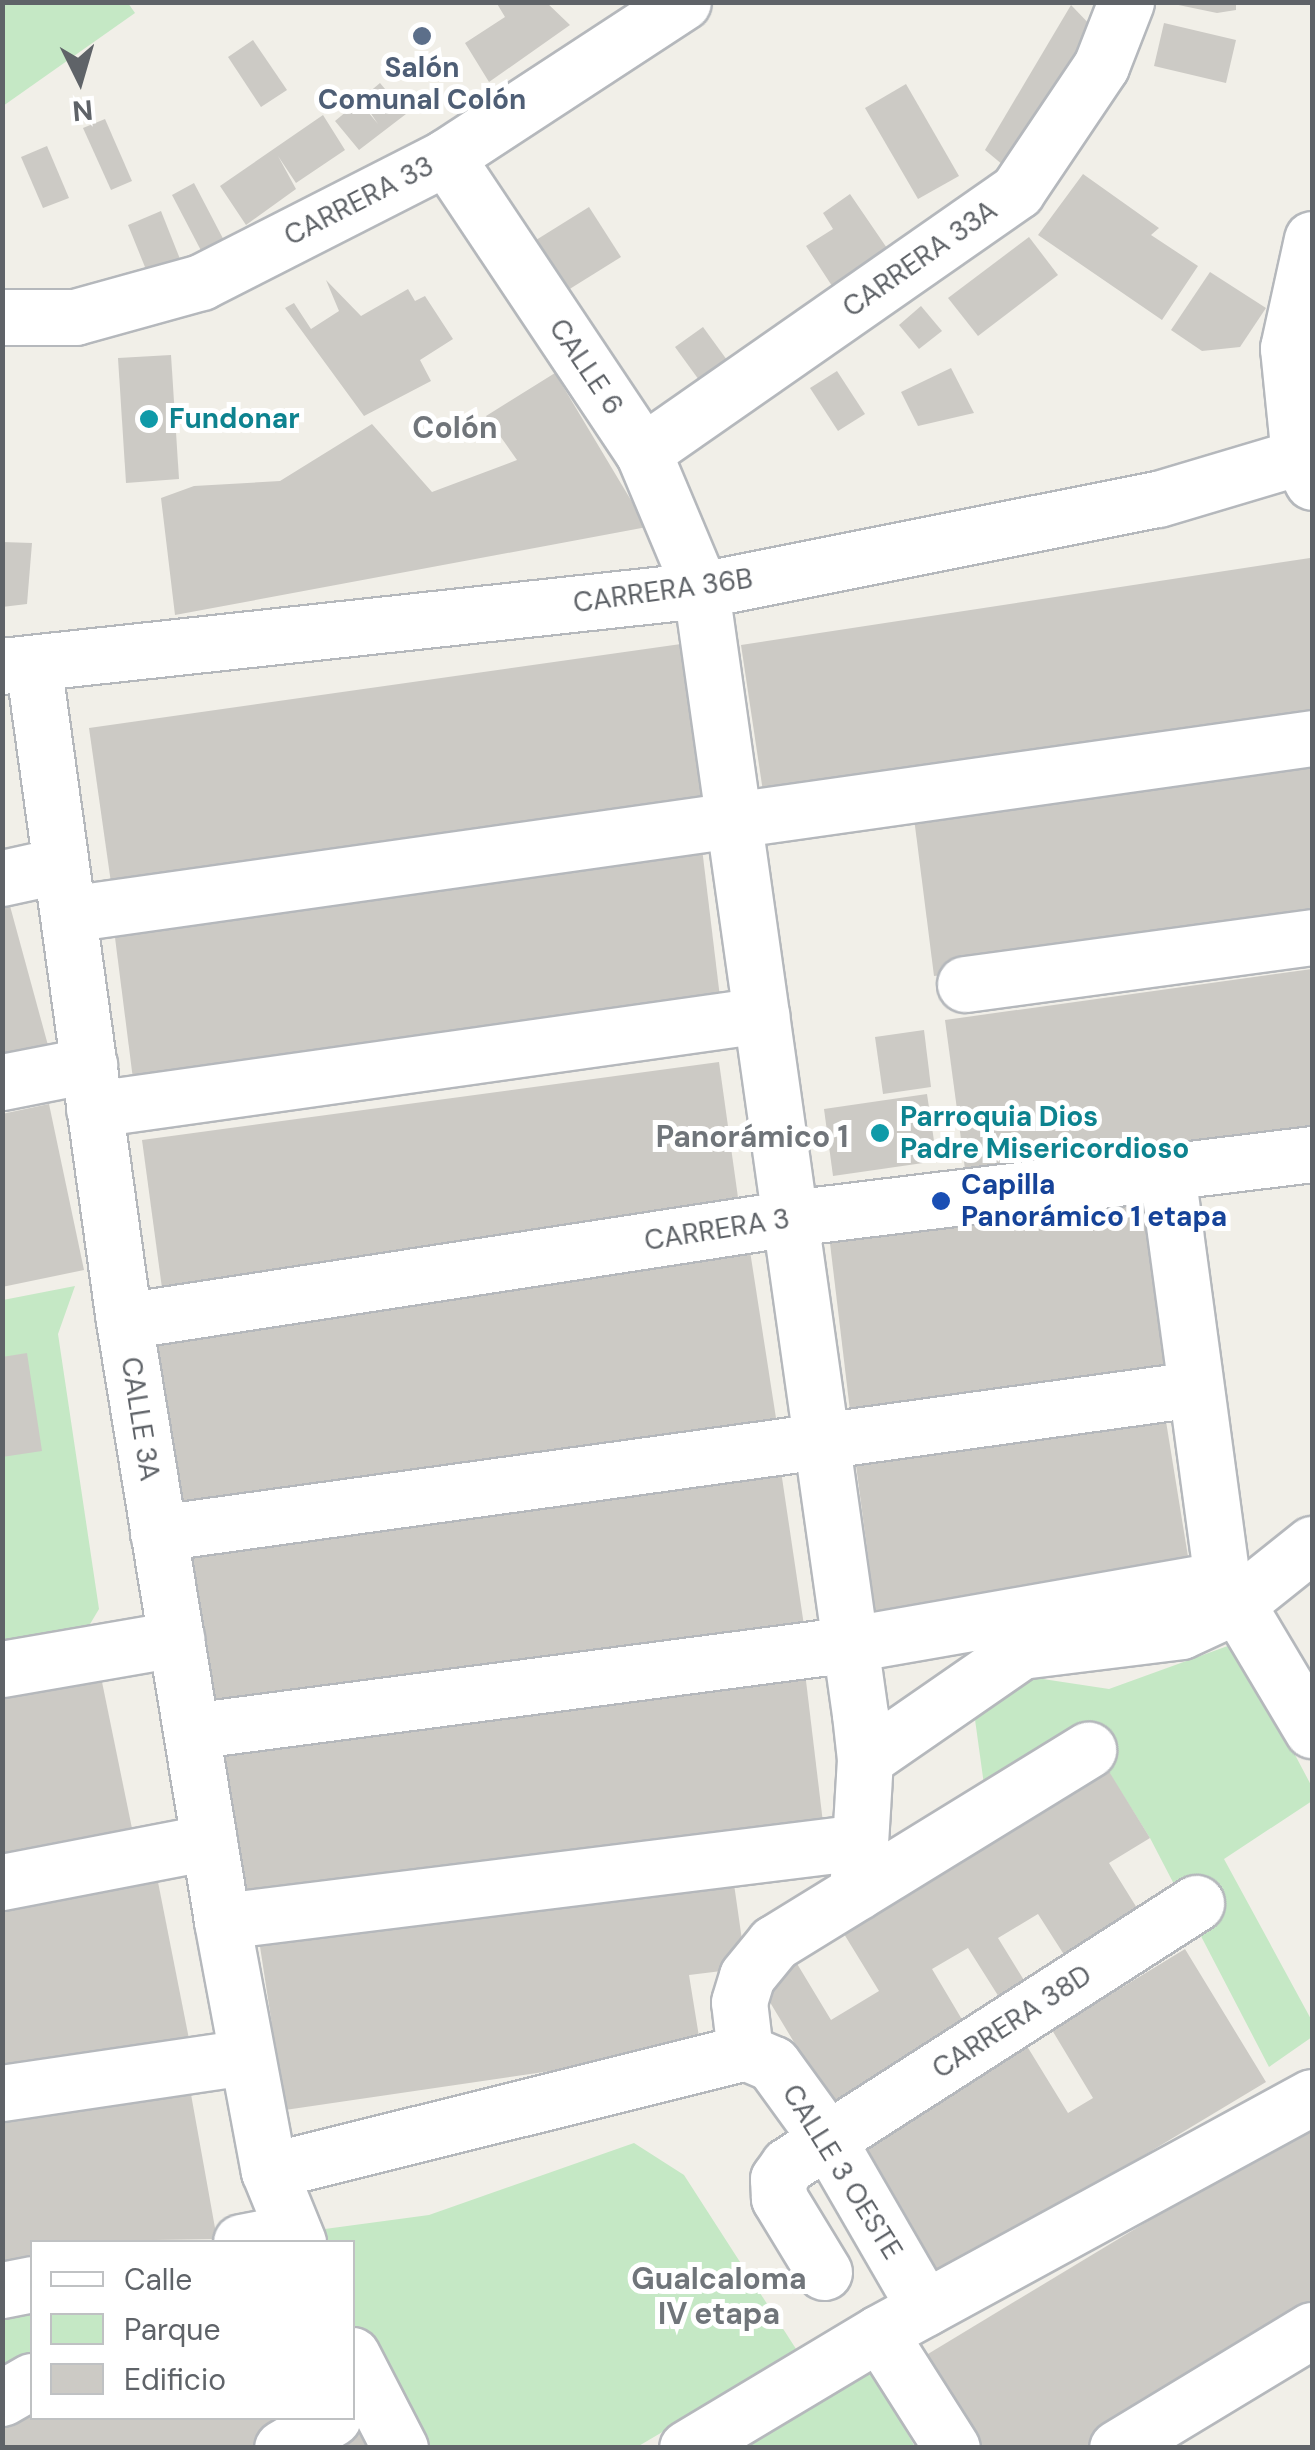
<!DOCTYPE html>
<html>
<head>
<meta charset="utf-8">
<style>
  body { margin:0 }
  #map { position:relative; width:1315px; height:2450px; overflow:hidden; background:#f1efe8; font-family:"DM Sans",sans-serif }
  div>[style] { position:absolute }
  .green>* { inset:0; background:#c5e8c5 }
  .building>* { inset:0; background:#cccac5 }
  .roads { filter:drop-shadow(2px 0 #b5b8bc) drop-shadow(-2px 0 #b5b8bc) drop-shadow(0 2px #b5b8bc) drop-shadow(0 -2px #b5b8bc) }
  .minor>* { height:55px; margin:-27.5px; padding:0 27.5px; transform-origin:27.5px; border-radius:27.5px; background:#fff }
  .dots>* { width:28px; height:28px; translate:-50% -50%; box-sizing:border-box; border:5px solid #fff; border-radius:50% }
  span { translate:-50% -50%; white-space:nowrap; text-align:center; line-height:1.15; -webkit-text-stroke:10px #fff; paint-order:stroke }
  .service-label { font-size:28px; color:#4e5e75; font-weight:700 }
  .street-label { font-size:28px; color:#5f6368 }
  .culture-label { font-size:28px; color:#0d838f; font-weight:700 }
  .left { translate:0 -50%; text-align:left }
  .transit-label { font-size:28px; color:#164399; font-weight:700 }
  .neighbourhood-label { font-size:30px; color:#70757a; font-weight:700 }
  .frame { position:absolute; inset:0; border:5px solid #5f6368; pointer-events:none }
  .legend { position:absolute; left:30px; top:2240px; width:325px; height:180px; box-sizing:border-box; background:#fff; border:2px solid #bfc1c3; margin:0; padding:12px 18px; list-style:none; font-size:30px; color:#5f6368 }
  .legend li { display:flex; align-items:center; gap:20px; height:50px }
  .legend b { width:50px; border:2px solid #bfc1c3 }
  .north { position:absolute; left:30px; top:30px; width:100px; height:100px; -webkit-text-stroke:8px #fff; paint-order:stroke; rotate:175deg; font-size:28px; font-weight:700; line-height:40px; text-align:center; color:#5f6368 }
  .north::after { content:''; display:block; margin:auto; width:35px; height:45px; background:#5f6368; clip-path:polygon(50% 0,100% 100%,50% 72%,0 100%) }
</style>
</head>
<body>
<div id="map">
  <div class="green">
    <i style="clip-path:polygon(3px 2px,128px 3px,135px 13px,3px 106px)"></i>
    <i style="clip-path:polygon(75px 1286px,58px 1334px,99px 1609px,80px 1641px,3px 1657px,3px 1300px)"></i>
    <i style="clip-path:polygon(1236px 1643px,1312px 1787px,1312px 1801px,1224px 1859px,1312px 2021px,1312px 2037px,1269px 2067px,1150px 1838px,1096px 1752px,985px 1792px,973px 1705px,1023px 1676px,1109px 1689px)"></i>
    <i style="clip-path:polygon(634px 2143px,684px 2175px,798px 2352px,637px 2447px,416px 2447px,353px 2334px,352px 2242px,301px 2242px,295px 2233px,429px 2215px)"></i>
    <i style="clip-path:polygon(32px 2292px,32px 2367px,2px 2384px,2px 2298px)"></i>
    <i style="clip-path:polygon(873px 2371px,915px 2447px,740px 2448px)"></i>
  </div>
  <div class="building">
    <i style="clip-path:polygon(496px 2px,546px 2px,570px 25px,489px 82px,465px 43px,505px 17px)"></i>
    <i style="clip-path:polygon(1164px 2px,1236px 2px,1236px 10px,1217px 13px)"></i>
    <i style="clip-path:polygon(1071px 5px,1097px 32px,1015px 175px,985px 150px)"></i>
    <i style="clip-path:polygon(1164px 23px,1236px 40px,1226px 83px,1154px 66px)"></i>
    <i style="clip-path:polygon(253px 40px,287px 90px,261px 107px,228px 57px)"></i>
    <i style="clip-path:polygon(380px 83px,406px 114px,359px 150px,335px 121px,359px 101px,378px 124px,361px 99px)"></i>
    <i style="clip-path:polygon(906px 84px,959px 176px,918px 199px,865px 108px)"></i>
    <i style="clip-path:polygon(323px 115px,345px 150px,296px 183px,278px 156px,296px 189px,246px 225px,220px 186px)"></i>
    <i style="clip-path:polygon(105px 119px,132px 181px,111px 190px,83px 128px)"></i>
    <i style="clip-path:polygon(47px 146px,69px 198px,43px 208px,21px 157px)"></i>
    <i style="clip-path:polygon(1083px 174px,1159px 228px,1151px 235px,1198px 266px,1162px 320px,1038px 235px)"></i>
    <i style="clip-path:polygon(194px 183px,229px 250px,207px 262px,172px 195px)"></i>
    <i style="clip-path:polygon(850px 194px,891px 254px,834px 289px,806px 246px,833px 229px,823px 213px)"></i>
    <i style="clip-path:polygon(589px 207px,621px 257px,552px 300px,520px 250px)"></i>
    <i style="clip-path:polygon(161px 211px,180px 259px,147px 272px,128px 225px)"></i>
    <i style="clip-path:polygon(1029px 237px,1058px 275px,978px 336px,948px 298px)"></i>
    <i style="clip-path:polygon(1210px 272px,1266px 308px,1240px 347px,1202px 351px,1171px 330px)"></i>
    <i style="clip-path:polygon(326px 280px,361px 316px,408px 289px,415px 301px,425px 296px,453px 339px,420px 360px,431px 381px,364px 416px,285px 308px,294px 303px,311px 329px,339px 311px)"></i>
    <i style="clip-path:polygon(921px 306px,942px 331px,919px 349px,899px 325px)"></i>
    <i style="clip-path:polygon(703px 327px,727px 360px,699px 380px,675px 347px)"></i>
    <i style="clip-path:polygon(171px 355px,179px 479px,126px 483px,118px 358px)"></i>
    <i style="clip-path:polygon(951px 368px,974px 413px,918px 426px,901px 392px)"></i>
    <i style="clip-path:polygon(837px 371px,865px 414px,838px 431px,810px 388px)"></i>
    <i style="clip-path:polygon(555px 373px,647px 527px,175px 615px,161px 498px,194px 486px,280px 481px,372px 424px,432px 492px,517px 460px,486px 416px)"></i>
    <i style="clip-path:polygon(2px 542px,32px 543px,27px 604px,2px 607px)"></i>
    <i style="clip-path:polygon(1310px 558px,1312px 721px,765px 805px,741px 645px)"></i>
    <i style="clip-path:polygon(681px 644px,705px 814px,113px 897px,89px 728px)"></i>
    <i style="clip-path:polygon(1312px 757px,1312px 941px,934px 976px,914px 818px)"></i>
    <i style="clip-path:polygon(701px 840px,722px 1014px,134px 1087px,112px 914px)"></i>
    <i style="clip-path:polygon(7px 895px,52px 1060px,2px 1071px,2px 896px)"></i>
    <i style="clip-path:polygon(1312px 969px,1312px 1136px,967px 1184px,945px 1020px)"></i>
    <i style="clip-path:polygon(924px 1030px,931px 1087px,883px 1094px,875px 1037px)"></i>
    <i style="clip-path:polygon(719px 1062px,742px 1226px,164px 1303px,142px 1140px)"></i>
    <i style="clip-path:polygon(927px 1094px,937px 1161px,833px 1176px,824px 1109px)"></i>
    <i style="clip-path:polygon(49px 1104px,84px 1270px,2px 1287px,2px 1114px)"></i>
    <i style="clip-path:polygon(1155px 1196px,1177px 1381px,851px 1419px,829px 1235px)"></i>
    <i style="clip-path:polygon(750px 1251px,778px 1431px,182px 1523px,154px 1343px)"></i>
    <i style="clip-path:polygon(27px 1353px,42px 1451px,2px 1457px,2px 1357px)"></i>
    <i style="clip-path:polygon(1164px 1409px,1191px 1575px,876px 1617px,854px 1450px)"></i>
    <i style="clip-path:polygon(781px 1471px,806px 1639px,210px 1724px,186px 1557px)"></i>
    <i style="clip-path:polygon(804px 1664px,824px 1831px,246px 1907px,223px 1743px)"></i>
    <i style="clip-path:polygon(101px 1677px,136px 1848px,2px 1875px,2px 1697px)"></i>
    <i style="clip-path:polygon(1097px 1752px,1150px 1838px,1109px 1863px,1150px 1929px,1077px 1975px,1038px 1914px,998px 1938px,1030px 1990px,1004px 2005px,968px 1948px,932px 1969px,973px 2038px,839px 2117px,759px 1984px,796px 1962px,831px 2020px,879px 1991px,833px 1916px)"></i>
    <i style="clip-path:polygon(732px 1870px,746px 1968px,689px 1975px,701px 2049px,285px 2110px,259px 1940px)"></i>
    <i style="clip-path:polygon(158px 1882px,190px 2044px,2px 2080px,2px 1912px)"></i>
    <i style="clip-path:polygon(1185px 1949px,1266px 2082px,930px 2284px,846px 2145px,1022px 2038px,1068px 2113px,1093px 2098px,1052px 2030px)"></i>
    <i style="clip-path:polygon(187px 2072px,217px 2239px,32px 2242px,32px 2271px,2px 2277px,2px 2104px)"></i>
    <i style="clip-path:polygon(1312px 2122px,1312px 2321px,1103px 2448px,979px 2448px,923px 2357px)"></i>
    <i style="clip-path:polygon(32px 2405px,32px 2418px,305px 2418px,256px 2448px,2px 2448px,2px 2424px)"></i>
    <i style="clip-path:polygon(363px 2417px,382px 2448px,314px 2448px)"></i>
  </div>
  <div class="roads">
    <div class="minor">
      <i style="left:446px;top:157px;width:355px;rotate:56.3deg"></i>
      <i style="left:643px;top:452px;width:150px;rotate:67.2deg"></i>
      <i style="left:701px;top:590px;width:1135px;rotate:81.95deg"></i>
      <i style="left:860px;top:1714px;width:45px;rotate:83.7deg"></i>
      <i style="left:865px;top:1759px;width:133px;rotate:93.4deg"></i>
      <i style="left:1312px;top:239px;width:112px;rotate:102.4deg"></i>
      <i style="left:1288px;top:348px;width:109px;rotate:84.2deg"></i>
      <i style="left:1299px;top:456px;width:29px;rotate:63deg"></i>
      <i style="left:2px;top:317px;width:73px"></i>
      <i style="left:75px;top:317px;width:131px;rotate:-15.5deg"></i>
      <i style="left:201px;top:282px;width:275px;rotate:-27deg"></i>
      <i style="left:446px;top:157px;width:283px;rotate:-33.2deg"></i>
      <i style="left:643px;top:452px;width:456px;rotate:-34.9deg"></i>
      <i style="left:1017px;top:191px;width:151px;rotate:-56.1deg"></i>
      <i style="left:1101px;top:66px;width:69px;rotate:-68.7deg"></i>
      <i style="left:33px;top:663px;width:664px;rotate:82.13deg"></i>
      <i style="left:124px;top:1321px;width:608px;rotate:80.72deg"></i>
      <i style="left:222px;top:1921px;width:254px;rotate:79.4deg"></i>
      <i style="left:269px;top:2171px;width:77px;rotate:67.8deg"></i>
      <i style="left:2px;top:666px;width:703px;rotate:-6.21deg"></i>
      <i style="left:701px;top:590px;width:466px;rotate:-11.3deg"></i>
      <i style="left:1158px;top:499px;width:161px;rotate:-16.6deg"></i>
      <i style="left:2px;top:878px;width:60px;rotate:-12.4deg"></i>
      <i style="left:68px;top:914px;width:1256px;rotate:-8.05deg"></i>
      <i style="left:965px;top:984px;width:350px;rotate:-7.7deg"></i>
      <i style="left:2px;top:1082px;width:89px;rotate:-11.1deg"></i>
      <i style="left:94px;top:1109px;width:674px;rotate:-8.02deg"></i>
      <i style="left:1167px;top:1173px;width:410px;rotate:82.3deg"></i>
      <i style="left:1222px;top:1579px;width:176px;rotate:59.2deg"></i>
      <i style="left:124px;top:1321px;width:675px;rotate:-8.78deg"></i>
      <i style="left:791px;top:1218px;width:525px;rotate:-7deg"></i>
      <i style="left:158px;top:1533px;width:1046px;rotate:-7.91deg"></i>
      <i style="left:2px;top:1669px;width:177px;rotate:-9.8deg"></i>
      <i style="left:191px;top:1731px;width:666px;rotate:-7.51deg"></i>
      <i style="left:851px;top:1644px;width:377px;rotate:-9.9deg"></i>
      <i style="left:865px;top:1759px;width:190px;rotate:-34.7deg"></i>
      <i style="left:1021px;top:1651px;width:161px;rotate:-7.1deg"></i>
      <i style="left:1181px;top:1631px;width:57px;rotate:-24.8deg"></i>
      <i style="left:1233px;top:1607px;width:101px;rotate:-38.6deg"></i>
      <i style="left:2px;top:1882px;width:211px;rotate:-10.9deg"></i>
      <i style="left:222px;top:1921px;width:643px;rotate:-7.06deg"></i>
      <i style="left:745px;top:2052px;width:50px;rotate:-96.8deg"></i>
      <i style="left:739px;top:2002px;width:27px;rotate:-73deg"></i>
      <i style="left:747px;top:1976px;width:43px;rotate:-50.7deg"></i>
      <i style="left:774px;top:1943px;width:369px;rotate:-31.6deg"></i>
      <i style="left:745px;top:2052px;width:30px;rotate:23deg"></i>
      <i style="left:773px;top:2064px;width:94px;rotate:54.1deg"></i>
      <i style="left:828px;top:2140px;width:194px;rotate:60deg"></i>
      <i style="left:2px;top:2093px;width:247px;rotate:-8.4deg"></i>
      <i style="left:269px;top:2171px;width:491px;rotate:-14deg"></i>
      <i style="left:241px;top:2242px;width:52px;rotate:-11.1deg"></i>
      <i style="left:824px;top:2272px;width:87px;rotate:-121.3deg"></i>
      <i style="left:779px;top:2198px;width:19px;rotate:-93deg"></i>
      <i style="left:778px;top:2179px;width:17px;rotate:-54deg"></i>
      <i style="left:788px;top:2165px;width:485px;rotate:-32.7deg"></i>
      <i style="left:2px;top:2290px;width:31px;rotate:-11deg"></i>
      <i style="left:879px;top:2333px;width:136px;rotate:57.6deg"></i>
      <i style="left:352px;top:2355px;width:105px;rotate:62.7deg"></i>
      <i style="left:2px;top:2398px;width:34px;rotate:-30deg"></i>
      <i style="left:282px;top:2448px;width:59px;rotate:-30.5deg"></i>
      <i style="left:687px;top:2448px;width:224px;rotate:-30.9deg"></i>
      <i style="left:879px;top:2333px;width:493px;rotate:-28.6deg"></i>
      <i style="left:1117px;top:2448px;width:228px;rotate:-31.2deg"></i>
    </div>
  </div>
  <div class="dots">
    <i style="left:422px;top:36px;background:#5c6f8a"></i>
    <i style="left:149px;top:419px;background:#0f9aa8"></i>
    <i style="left:880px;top:1133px;background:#0f9aa8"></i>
    <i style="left:941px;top:1201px;background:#1a4fb4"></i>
  </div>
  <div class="service-label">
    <span style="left:422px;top:84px">Salón<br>Comunal Colón</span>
  </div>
  <div class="street-label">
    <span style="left:359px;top:201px;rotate:-27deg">CARRERA 33</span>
    <span style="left:920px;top:259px;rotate:-35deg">CARRERA 33A</span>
    <span style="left:586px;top:367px;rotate:56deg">CALLE 6</span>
    <span style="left:663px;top:591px;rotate:-8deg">CARRERA 36B</span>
    <span style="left:717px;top:1230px;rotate:-9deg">CARRERA 3</span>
    <span style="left:140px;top:1419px;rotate:81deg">CALLE 3A</span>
    <span style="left:1012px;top:2022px;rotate:-33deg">CARRERA 38D</span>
    <span style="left:842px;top:2172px;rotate:58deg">CALLE 3 OESTE</span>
  </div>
  <div class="culture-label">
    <span class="left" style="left:169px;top:419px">Fundonar</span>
    <span class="left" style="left:900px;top:1133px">Parroquia Dios<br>Padre Misericordioso</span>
  </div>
  <div class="transit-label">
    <span class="left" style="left:961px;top:1201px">Capilla<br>Panorámico 1 etapa</span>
  </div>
  <div class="neighbourhood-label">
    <span style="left:455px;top:428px">Colón</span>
    <span style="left:752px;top:1137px">Panorámico 1</span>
    <span style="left:719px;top:2296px">Gualcaloma<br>IV etapa</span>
  </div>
  <div class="frame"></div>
  <ul class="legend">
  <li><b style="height:12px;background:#fff"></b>Calle</li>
  <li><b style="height:28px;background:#c5e8c5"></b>Parque</li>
  <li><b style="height:28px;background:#cccac5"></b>Edificio</li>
  </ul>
  <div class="north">N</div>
</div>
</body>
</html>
